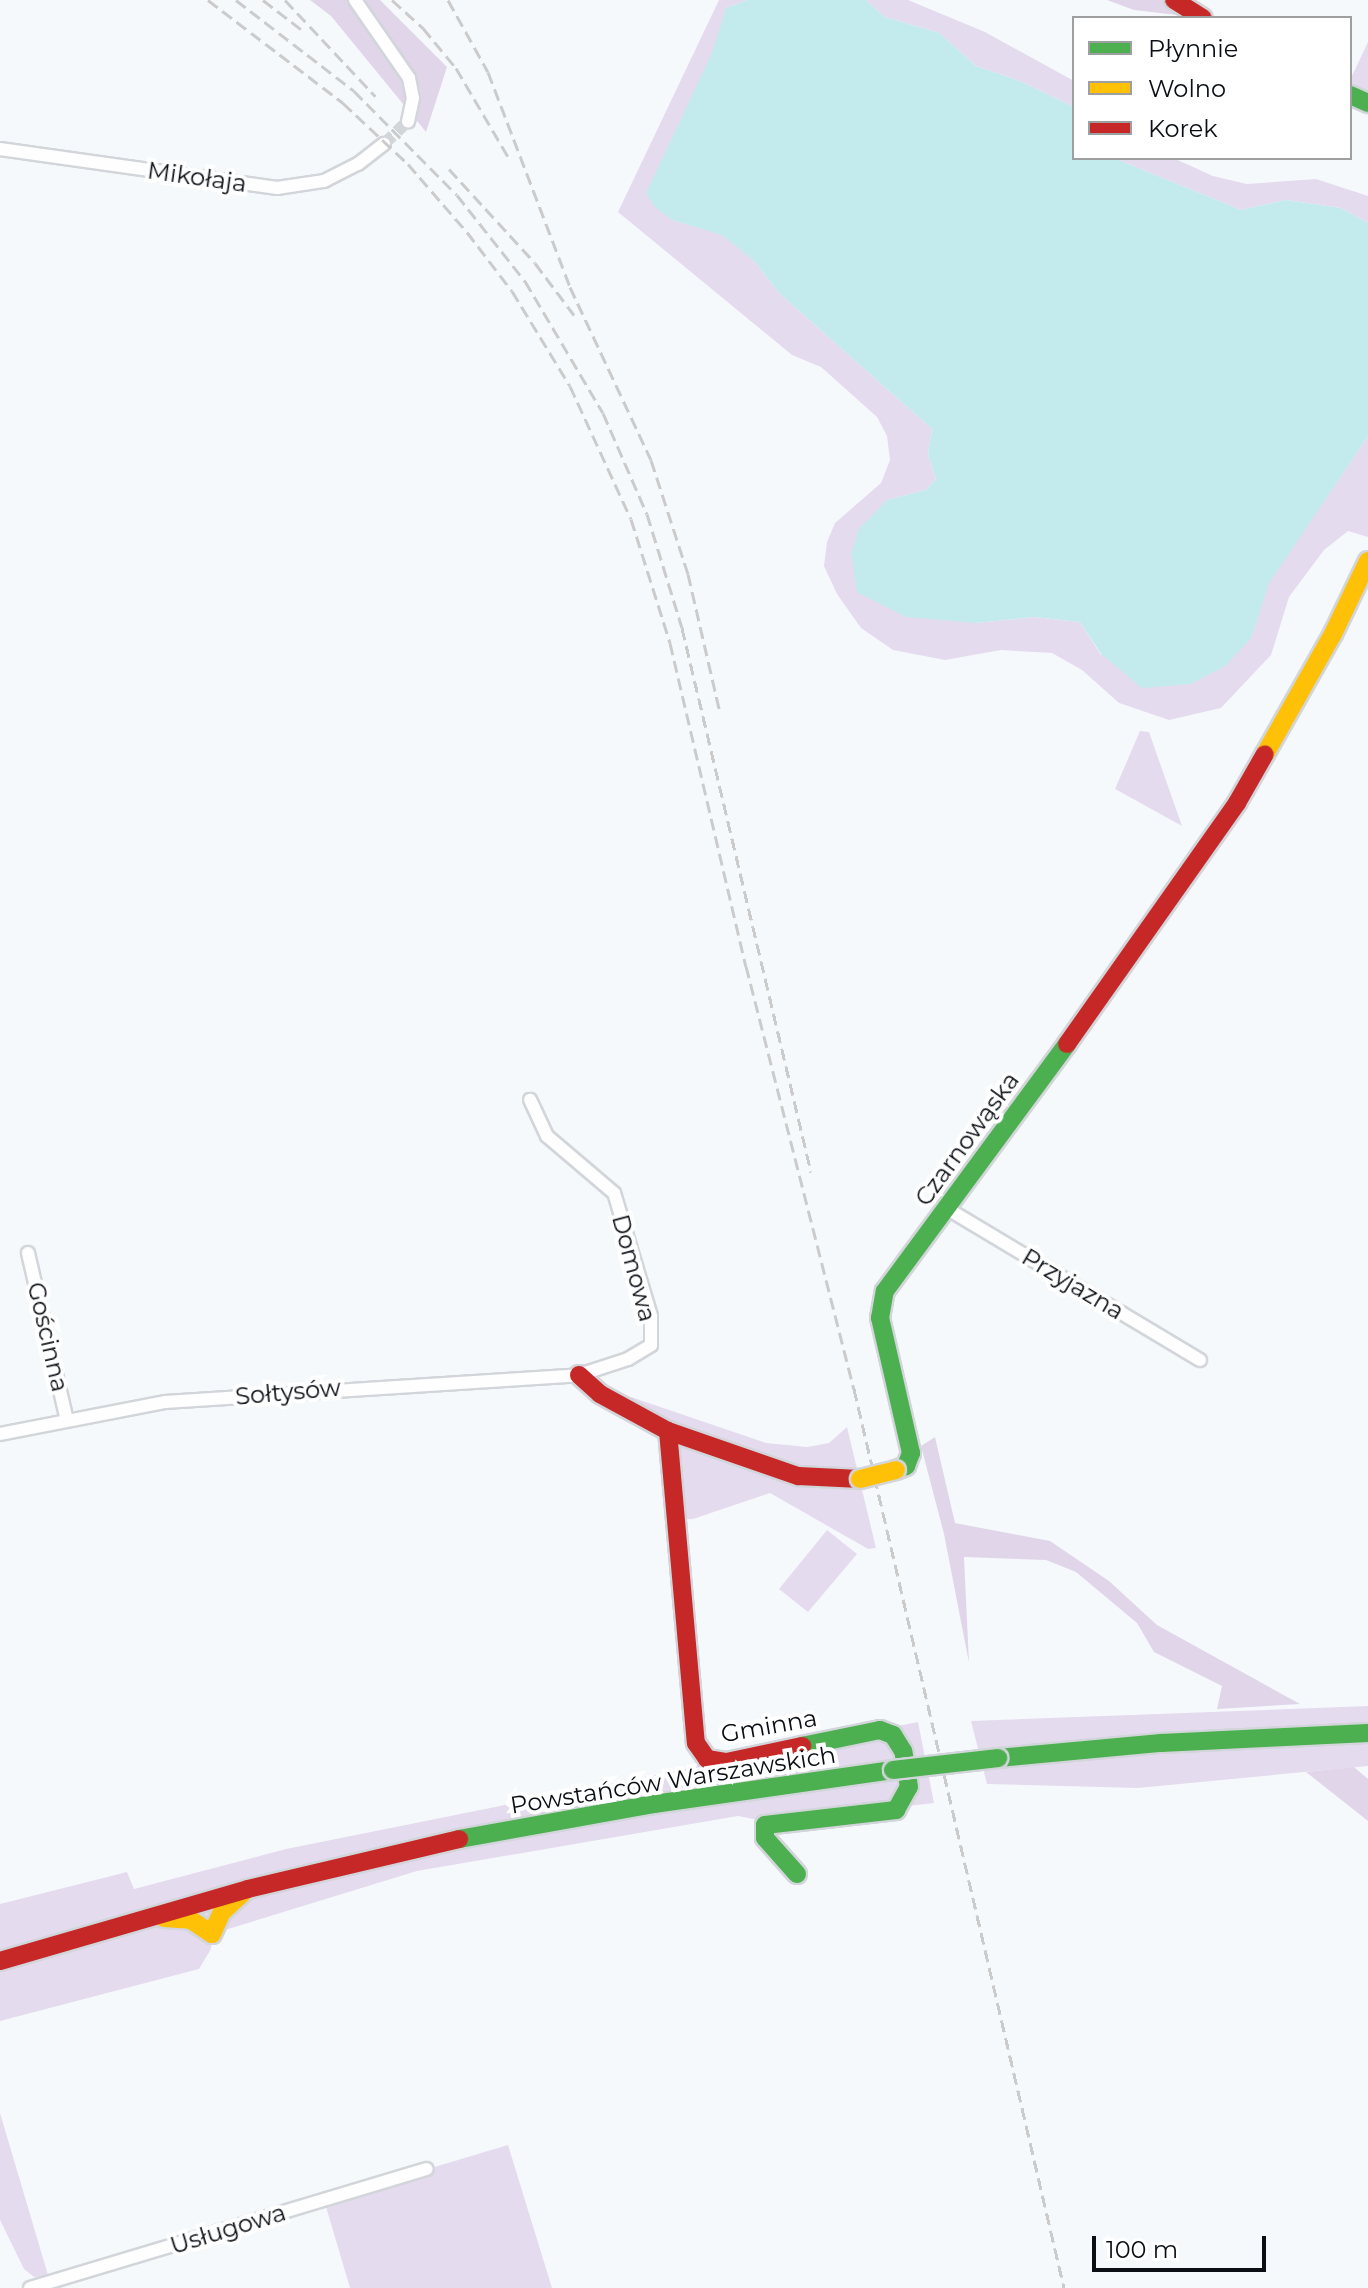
<!DOCTYPE html>
<html>
<head>
<meta charset="utf-8">
<style>
  body { margin:0 }
  #map { position:relative; width:1368px; height:2288px; overflow:hidden; background:#f6f9fc; font-family:Montserrat,sans-serif }
  div>[style] { position:absolute }
  .green>* { inset:0; background:#e5dbef }
  .forest>* { inset:0; background:#e1d5ea }
  .water>* { inset:0; background:#c3eaec }
  .street-tunnel>* { height:12px; margin-top:-6px; transform-origin:0; background:repeating-linear-gradient(90deg,#d3d6d9 0 12px,transparent 0 18px) }
  .roads { filter:drop-shadow(2px 0 #d2d5da) drop-shadow(-2px 0 #d2d5da) drop-shadow(0 2px #d2d5da) drop-shadow(0 -2px #d2d5da) }
  .street>* { height:12px; margin:-6px; padding:0 6px; transform-origin:6px; border-radius:6px; background:#fefeff }
  .fast>* { height:18px; margin:-9px; padding:0 9px; transform-origin:9px; border-radius:9px; background:#4caf50 }
  .slow>* { height:18px; margin:-9px; padding:0 9px; transform-origin:9px; border-radius:9px; background:#ffc107 }
  .jam>* { height:18px; margin:-9px; padding:0 9px; transform-origin:9px; border-radius:9px; background:#c62828 }
  .rail>* { height:3px; margin-top:-1.5px; transform-origin:0; background:repeating-linear-gradient(90deg,#cbcbcc 0 12px,transparent 0 18px) }
  .bridges { filter:drop-shadow(2px 0 #d2d5da) drop-shadow(-2px 0 #d2d5da) drop-shadow(0 2px #d2d5da) drop-shadow(0 -2px #d2d5da) }
  .fast-bridge>* { height:18px; margin:-9px; padding:0 9px; transform-origin:9px; border-radius:9px; background:#4caf50 }
  .slow-bridge>* { height:18px; margin:-9px; padding:0 9px; transform-origin:9px; border-radius:9px; background:#ffc107 }
  span { translate:-50% -50%; white-space:nowrap; text-align:center; line-height:1.15; -webkit-text-stroke:8px #fff; paint-order:stroke }
  .street-label { font-size:24px; color:#0b0f15 }
  .legend { position:absolute; left:1072px; top:16px; width:280px; height:144px; box-sizing:border-box; background:#fff; border:2px solid #9d9fa1; margin:0; padding:10px 14px; list-style:none; font-size:24px; color:#0b0f15 }
  .legend li { display:flex; align-items:center; gap:16px; height:40px }
  .legend b { width:40px; border:2px solid #9d9fa1 }
  .scale { position:absolute; left:1092px; top:2236px; width:174px; height:36px; box-sizing:border-box; border:4px solid #0b0f15; border-top:0; padding-left:10px; font-size:24px; line-height:28px; white-space:nowrap; color:#0b0f15; -webkit-text-stroke:6px #fff; paint-order:stroke }
</style>
</head>
<body>
<div id="map">
  <div class="green">
    <i style="clip-path:polygon(719px 0,747px 0,726px 8px,672px 220px,722px 234px,754px 261px,780px 294px,932px 429px,928px 454px,936px 479px,926px 490px,887px 500px,976px 623px,1034px 617px,1080px 622px,1101px 655px,1251px 638px,1268px 583px,1368px 436px,1368px 537px,1348px 531px,1324px 550px,1289px 597px,1271px 655px,1221px 708px,1169px 720px,1119px 703px,1082px 670px,1052px 653px,1001px 650px,945px 660px,893px 650px,861px 628px,837px 594px,824px 566px,827px 542px,835px 523px,881px 483px,890px 460px,887px 436px,877px 417px,821px 367px,792px 355px,618px 212px)"></i>
    <i style="clip-path:polygon(866px 0,908px 0,985px 32px,1074px 81px,1074px 107px,1020px 81px,976px 66px,939px 33px,885px 17px)"></i>
    <i style="clip-path:polygon(1368px 42px,1368px 103px,1350px 95px,1350px 80px)"></i>
    <i style="clip-path:polygon(1114px 158px,1173px 158px,1213px 176px,1247px 184px,1316px 179px,1368px 196px,1368px 223px,1341px 208px,1286px 200px,1241px 210px)"></i>
    <i style="clip-path:polygon(1140px 731px,1149px 732px,1182px 826px,1115px 789px)"></i>
    <i style="clip-path:polygon(600px 1394px,631px 1397px,766px 1443px,807px 1447px,829px 1443px,847px 1427px,876px 1548px,868px 1549px,770px 1493px,693px 1519px,676px 1520px,668px 1431px)"></i>
    <i style="clip-path:polygon(827px 1530px,857px 1554px,808px 1612px,779px 1589px)"></i>
    <i style="clip-path:polygon(1368px 1706px,1368px 1766px,1138px 1788px,987px 1784px,971px 1721px)"></i>
    <i style="clip-path:polygon(918px 1722px,934px 1803px,770px 1822px,738px 1816px,417px 1871px,212px 1934px,211px 1949px,199px 1969px,0 2021px,0 1904px,127px 1872px,134px 1889px,286px 1849px)"></i>
    <i style="clip-path:polygon(0 2113px,48px 2275px,46px 2276px,34px 2277px,24px 2269px,0 2220px)"></i>
    <i style="clip-path:polygon(508px 2145px,552px 2288px,350px 2288px,324px 2200px)"></i>
  </div>
  <div class="forest">
    <i style="clip-path:polygon(310px 0,380px 0,447px 67px,426px 132px,331px 16px)"></i>
    <i style="clip-path:polygon(1107px 0,1174px 0,1203px 18px,1134px 10px)"></i>
    <i style="clip-path:polygon(935px 1437px,955px 1523px,1050px 1541px,1109px 1581px,1157px 1625px,1300px 1704px,1217px 1709px,1222px 1686px,1154px 1652px,1137px 1623px,1076px 1572px,1046px 1560px,964px 1557px,969px 1663px,944px 1534px,921px 1446px)"></i>
    <i style="clip-path:polygon(1354px 1767px,1368px 1779px,1368px 1821px,1306px 1772px)"></i>
  </div>
  <div class="water">
    <i style="clip-path:polygon(747px 0,866px 0,885px 17px,939px 33px,976px 66px,1020px 81px,1074px 107px,1074px 158px,1114px 158px,1241px 210px,1286px 200px,1341px 208px,1368px 223px,1368px 436px,1269px 583px,1251px 638px,1225px 666px,1191px 684px,1142px 688px,1101px 654px,1080px 622px,1034px 617px,976px 623px,906px 617px,857px 592px,851px 553px,859px 529px,887px 500px,926px 490px,936px 479px,928px 454px,932px 429px,780px 294px,754px 261px,722px 235px,672px 220px,654px 206px,646px 193px,712px 53px,726px 8px)"></i>
  </div>
  <div class="street-tunnel">
    <i style="left:384px;top:144px;width:33px;rotate:-44deg"></i>
  </div>
  <div class="roads">
    <div class="street">
      <i style="left:355px;top:0;width:95px;rotate:55.3deg"></i>
      <i style="left:409px;top:78px;width:20px;rotate:79deg"></i>
      <i style="left:413px;top:98px;width:24px;rotate:102deg"></i>
      <i style="left:0;top:149px;width:280px;rotate:8deg"></i>
      <i style="left:277px;top:188px;width:48px;rotate:-8.5deg"></i>
      <i style="left:324px;top:181px;width:38px;rotate:-27deg"></i>
      <i style="left:358px;top:164px;width:33px;rotate:-38deg"></i>
      <i style="left:946px;top:1208px;width:296px;rotate:30.9deg"></i>
      <i style="left:28px;top:1253px;width:171px;rotate:76.9deg"></i>
      <i style="left:0;top:1434px;width:168px;rotate:-11deg"></i>
      <i style="left:165px;top:1402px;width:415px;rotate:-3.7deg"></i>
      <i style="left:579px;top:1375px;width:52px;rotate:-18.1deg"></i>
      <i style="left:628px;top:1359px;width:27px;rotate:-31deg"></i>
      <i style="left:651px;top:1345px;width:29px;rotate:-90deg"></i>
      <i style="left:651px;top:1316px;width:128px;rotate:-106.7deg"></i>
      <i style="left:614px;top:1193px;width:88px;rotate:-139.6deg"></i>
      <i style="left:547px;top:1136px;width:40px;rotate:-115deg"></i>
      <i style="left:30px;top:2288px;width:414px;rotate:-16.7deg"></i>
    </div>
    <div class="fast">
      <i style="left:1350px;top:95px;width:20px;rotate:24deg"></i>
      <i style="left:896px;top:1470px;width:11px;rotate:-22deg"></i>
      <i style="left:906px;top:1466px;width:14px;rotate:-69deg"></i>
      <i style="left:911px;top:1453px;width:139px;rotate:-102.9deg"></i>
      <i style="left:880px;top:1318px;width:27px;rotate:-80deg"></i>
      <i style="left:885px;top:1291px;width:307px;rotate:-53.6deg"></i>
      <i style="left:998px;top:1758px;width:164px;rotate:-5.3deg"></i>
      <i style="left:1161px;top:1743px;width:207px;rotate:-2.8deg"></i>
      <i style="left:459px;top:1839px;width:198px;rotate:-10.2deg"></i>
      <i style="left:654px;top:1804px;width:241px;rotate:-8.1deg"></i>
      <i style="left:797px;top:1874px;width:48px;rotate:-131.6deg"></i>
      <i style="left:765px;top:1838px;width:13px;rotate:-90deg"></i>
      <i style="left:765px;top:1825px;width:132px;rotate:-6.5deg"></i>
      <i style="left:896px;top:1810px;width:26px;rotate:-61deg"></i>
      <i style="left:909px;top:1787px;width:36px;rotate:-99deg"></i>
      <i style="left:903px;top:1751px;width:19px;rotate:-122deg"></i>
      <i style="left:893px;top:1735px;width:14px;rotate:-159deg"></i>
      <i style="left:880px;top:1730px;width:80px;rotate:168.4deg"></i>
    </div>
    <div class="slow">
      <i style="left:1265px;top:754px;width:138px;rotate:-60.5deg"></i>
      <i style="left:1333px;top:634px;width:81px;rotate:-64.4deg"></i>
      <i style="left:164px;top:1918px;width:27px;rotate:4deg"></i>
      <i style="left:191px;top:1920px;width:25px;rotate:34deg"></i>
      <i style="left:212px;top:1934px;width:24px;rotate:-66deg"></i>
      <i style="left:222px;top:1912px;width:27px;rotate:-42deg"></i>
    </div>
    <div class="jam">
      <i style="left:1174px;top:0;width:34px;rotate:32deg"></i>
      <i style="left:1067px;top:1044px;width:295px;rotate:-54.8deg"></i>
      <i style="left:1237px;top:803px;width:56px;rotate:-60.3deg"></i>
      <i style="left:579px;top:1375px;width:28px;rotate:42deg"></i>
      <i style="left:600px;top:1394px;width:77px;rotate:28.6deg"></i>
      <i style="left:668px;top:1431px;width:138px;rotate:19.1deg"></i>
      <i style="left:798px;top:1476px;width:62px;rotate:2.8deg"></i>
      <i style="left:668px;top:1431px;width:313px;rotate:84.9deg"></i>
      <i style="left:696px;top:1743px;width:19px;rotate:55deg"></i>
      <i style="left:707px;top:1759px;width:20px;rotate:9deg"></i>
      <i style="left:727px;top:1762px;width:77px;rotate:-12deg"></i>
      <i style="left:0;top:1961px;width:258px;rotate:-16.2deg"></i>
      <i style="left:248px;top:1889px;width:217px;rotate:-13.3deg"></i>
    </div>
  </div>
  <div class="rail">
    <i style="left:208px;top:0;width:170px;rotate:37.3deg"></i>
    <i style="left:343px;top:103px;width:89px;rotate:43.2deg"></i>
    <i style="left:408px;top:164px;width:90px;rotate:49.1deg"></i>
    <i style="left:467px;top:232px;width:74px;rotate:52.7deg"></i>
    <i style="left:512px;top:291px;width:111px;rotate:58.6deg"></i>
    <i style="left:570px;top:386px;width:146px;rotate:65.4deg"></i>
    <i style="left:631px;top:519px;width:130px;rotate:72.5deg"></i>
    <i style="left:670px;top:643px;width:332px;rotate:76.8deg"></i>
    <i style="left:746px;top:966px;width:437px;rotate:75.7deg"></i>
    <i style="left:854px;top:1389px;width:923px;rotate:76.85deg"></i>
    <i style="left:236px;top:0;width:149px;rotate:37.6deg"></i>
    <i style="left:354px;top:91px;width:146px;rotate:45.3deg"></i>
    <i style="left:457px;top:195px;width:110px;rotate:51.7deg"></i>
    <i style="left:525px;top:281px;width:153px;rotate:59.4deg"></i>
    <i style="left:603px;top:413px;width:110px;rotate:66.5deg"></i>
    <i style="left:647px;top:514px;width:119px;rotate:72.9deg"></i>
    <i style="left:682px;top:628px;width:559px;rotate:76.66deg"></i>
    <i style="left:263px;top:0;width:49px;rotate:37.6deg"></i>
    <i style="left:285px;top:0;width:132px;rotate:46.8deg"></i>
    <i style="left:392px;top:0;width:42px;rotate:42.1deg"></i>
    <i style="left:423px;top:28px;width:52px;rotate:50.5deg"></i>
    <i style="left:456px;top:68px;width:107px;rotate:59.6deg"></i>
    <i style="left:448px;top:0;width:82px;rotate:60.9deg"></i>
    <i style="left:488px;top:72px;width:230px;rotate:69.1deg"></i>
    <i style="left:570px;top:287px;width:191px;rotate:64.9deg"></i>
    <i style="left:651px;top:460px;width:120px;rotate:72deg"></i>
    <i style="left:688px;top:574px;width:143px;rotate:77deg"></i>
    <i style="left:449px;top:169px;width:127px;rotate:47.5deg"></i>
    <i style="left:535px;top:263px;width:65px;rotate:53.1deg"></i>
  </div>
  <div class="bridges">
    <div class="fast-bridge">
      <i style="left:893px;top:1770px;width:106px;rotate:-6.5deg"></i>
    </div>
    <div class="slow-bridge">
      <i style="left:860px;top:1479px;width:37px;rotate:-14deg"></i>
    </div>
  </div>
  <div class="street-label">
    <span style="left:197px;top:177px;rotate:8deg">Mikołaja</span>
    <span style="left:967px;top:1139px;rotate:-54deg">Czarnowąska</span>
    <span style="left:634px;top:1268px;rotate:75deg">Domowa</span>
    <span style="left:1073px;top:1284px;rotate:31deg">Przyjazna</span>
    <span style="left:48px;top:1337px;rotate:77deg">Gościnna</span>
    <span style="left:288px;top:1392px;rotate:-5deg">Sołtysów</span>
    <span style="left:769px;top:1726px;rotate:-10deg">Gminna</span>
    <span style="left:673px;top:1780px;rotate:-9deg">Powstańców Warszawskich</span>
    <span style="left:228px;top:2229px;rotate:-17deg">Usługowa</span>
  </div>
  <ul class="legend">
  <li><b style="height:10px;background:#4caf50"></b>Płynnie</li>
  <li><b style="height:10px;background:#ffc107"></b>Wolno</li>
  <li><b style="height:10px;background:#c62828"></b>Korek</li>
  </ul>
  <div class="scale">100 m</div>
</div>
</body>
</html>
